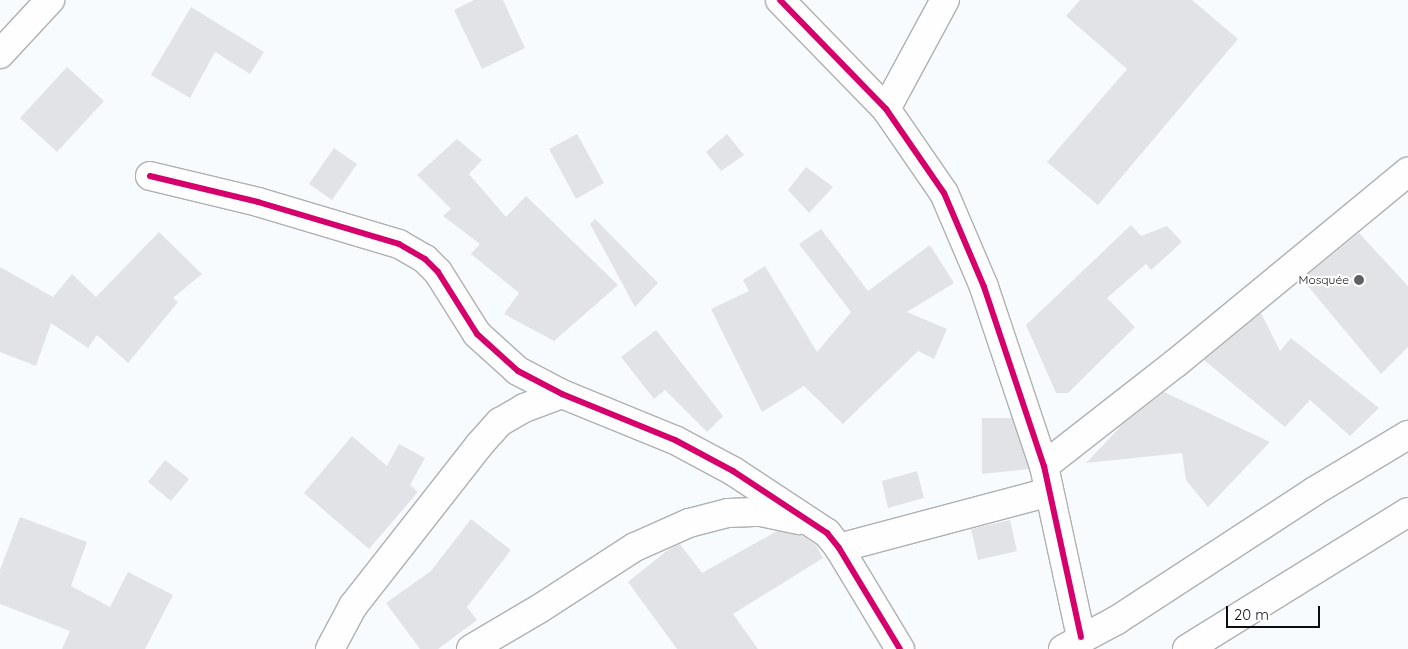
<!DOCTYPE html>
<html>
<head>
<meta charset="utf-8">
<style>
  body { margin:0 }
  #map { position:relative; width:1408px; height:649px; overflow:hidden; background:#f8fbfd; font-family:Quicksand,sans-serif }
  div>[style] { position:absolute }
  .building>* { inset:0; background:#e2e3e6 }
  .roads { filter:drop-shadow(1px 0 #aeb0b2) drop-shadow(-1px 0 #aeb0b2) drop-shadow(0 1px #aeb0b2) drop-shadow(0 -1px #aeb0b2) }
  .street>* { height:28px; margin:-14px; padding:0 14px; transform-origin:14px; border-radius:14px; background:#fefeff }
  .primary>* { height:28px; margin:-14px; padding:0 14px; transform-origin:14px; border-radius:14px; background:#fefeff }
  .cycleway>* { height:6px; margin:-3px; padding:0 3px; transform-origin:3px; border-radius:3px; background:#d6006c }
  .dots>* { width:14px; height:14px; translate:-50% -50%; box-sizing:border-box; border:2px solid #fff; border-radius:50% }
  span { translate:-50% -50%; white-space:nowrap; text-align:center; line-height:1.15; -webkit-text-stroke:4.5px #fff; paint-order:stroke }
  .poi-label { font-size:12px; color:#0b0d10 }
  .right { translate:-100% -50%; text-align:right }
  .scale { position:absolute; left:1226px; top:606px; width:94px; height:22px; box-sizing:border-box; border:2px solid #0b0d10; border-top:0; padding-left:6px; font-size:15px; line-height:18px; white-space:nowrap; color:#0b0d10; -webkit-text-stroke:4px #fff; paint-order:stroke }
</style>
</head>
<body>
<div id="map">
  <div class="building">
    <i style="clip-path:polygon(474px 0,503px 0,525px 48px,482px 69px,454px 10px)"></i>
    <i style="clip-path:polygon(1080px 0,1192px 0,1238px 39px,1098px 205px,1047px 162px,1127px 69px,1066px 16px)"></i>
    <i style="clip-path:polygon(191px 7px,264px 52px,250px 74px,215px 52px,190px 98px,151px 75px)"></i>
    <i style="clip-path:polygon(67px 67px,104px 101px,57px 152px,20px 118px)"></i>
    <i style="clip-path:polygon(577px 134px,604px 183px,576px 199px,549px 149px)"></i>
    <i style="clip-path:polygon(727px 134px,744px 155px,721px 171px,706px 152px)"></i>
    <i style="clip-path:polygon(457px 139px,482px 160px,469px 174px,506px 217px,526px 196px,618px 285px,554px 341px,504px 314px,519px 293px,471px 254px,480px 244px,443px 216px,451px 209px,417px 175px)"></i>
    <i style="clip-path:polygon(334px 148px,357px 164px,332px 200px,309px 184px)"></i>
    <i style="clip-path:polygon(806px 167px,833px 187px,809px 213px,788px 190px)"></i>
    <i style="clip-path:polygon(595px 219px,658px 283px,635px 307px,590px 224px)"></i>
    <i style="clip-path:polygon(1131px 225px,1141px 236px,1167px 226px,1182px 242px,1151px 270px,1146px 264px,1107px 298px,1135px 327px,1068px 393px,1056px 393px,1026px 325px)"></i>
    <i style="clip-path:polygon(821px 229px,868px 291px,930px 245px,954px 283px,907px 312px,947px 329px,934px 359px,918px 351px,843px 424px,804px 386px,762px 412px,711px 309px,749px 291px,743px 280px,765px 266px,817px 352px,851px 312px,799px 244px)"></i>
    <i style="clip-path:polygon(159px 232px,202px 274px,173px 298px,178px 302px,128px 363px,97px 335px,88px 348px,51px 323px,36px 366px,0 352px,0 267px,53px 297px,72px 274px,96px 297px)"></i>
    <i style="clip-path:polygon(1359px 233px,1408px 286px,1408px 347px,1381px 374px,1302px 279px)"></i>
    <i style="clip-path:polygon(1261px 313px,1280px 351px,1291px 338px,1379px 408px,1350px 436px,1310px 400px,1285px 427px,1204px 360px)"></i>
    <i style="clip-path:polygon(656px 330px,723px 416px,707px 432px,665px 390px,654px 399px,621px 357px)"></i>
    <i style="clip-path:polygon(1164px 392px,1270px 442px,1208px 507px,1186px 480px,1182px 453px,1086px 463px,1123px 424px)"></i>
    <i style="clip-path:polygon(982px 418px,1012px 418px,1029px 469px,982px 474px)"></i>
    <i style="clip-path:polygon(352px 436px,387px 466px,399px 444px,425px 458px,410px 485px,418px 492px,369px 549px,304px 493px)"></i>
    <i style="clip-path:polygon(165px 460px,189px 479px,171px 501px,148px 482px)"></i>
    <i style="clip-path:polygon(917px 471px,924px 498px,888px 508px,882px 481px)"></i>
    <i style="clip-path:polygon(20px 517px,87px 542px,71px 586px,110px 607px,128px 572px,173px 595px,145px 649px,62px 649px,70px 631px,0 604px,0 570px)"></i>
    <i style="clip-path:polygon(471px 519px,511px 550px,467px 607px,477px 620px,438px 649px,420px 649px,386px 603px,431px 571px)"></i>
    <i style="clip-path:polygon(1010px 520px,1017px 551px,978px 560px,971px 529px)"></i>
    <i style="clip-path:polygon(777px 531px,802px 535px,816px 545px,823px 558px,733px 614px,758px 649px,677px 649px,628px 582px,669px 549px,680px 544px,702px 573px)"></i>
  </div>
  <div class="roads">
    <div class="street">
      <i style="left:780px;top:0;width:152px;rotate:45.8deg"></i>
      <i style="left:886px;top:109px;width:102px;rotate:55.4deg"></i>
      <i style="left:944px;top:193px;width:102px;rotate:66.9deg"></i>
      <i style="left:984px;top:287px;width:189px;rotate:71.5deg"></i>
      <i style="left:1044px;top:466px;width:175px;rotate:77.8deg"></i>
      <i style="left:0;top:54px;width:74px;rotate:-47.2deg"></i>
      <i style="left:886px;top:109px;width:124px;rotate:-61.6deg"></i>
      <i style="left:150px;top:176px;width:111px;rotate:13.5deg"></i>
      <i style="left:258px;top:202px;width:147px;rotate:16.6deg"></i>
      <i style="left:399px;top:244px;width:30px;rotate:30deg"></i>
      <i style="left:425px;top:259px;width:18px;rotate:45deg"></i>
      <i style="left:438px;top:272px;width:73px;rotate:57.8deg"></i>
      <i style="left:477px;top:334px;width:55px;rotate:42.1deg"></i>
      <i style="left:518px;top:371px;width:50px;rotate:27.6deg"></i>
      <i style="left:562px;top:394px;width:122px;rotate:22.2deg"></i>
      <i style="left:675px;top:440px;width:66px;rotate:28.1deg"></i>
      <i style="left:733px;top:471px;width:113px;rotate:33.4deg"></i>
      <i style="left:827px;top:533px;width:19px;rotate:51deg"></i>
      <i style="left:839px;top:548px;width:118px;rotate:58.9deg"></i>
      <i style="left:1044px;top:466px;width:167px;rotate:-38deg"></i>
      <i style="left:1176px;top:363px;width:301px;rotate:-39.5deg"></i>
      <i style="left:839px;top:548px;width:217px;rotate:-14.9deg"></i>
      <i style="left:330px;top:649px;width:49px;rotate:-61.9deg"></i>
      <i style="left:353px;top:606px;width:206px;rotate:-51.9deg"></i>
      <i style="left:480px;top:444px;width:30px;rotate:-48deg"></i>
      <i style="left:500px;top:422px;width:28px;rotate:-30deg"></i>
      <i style="left:524px;top:408px;width:40px;rotate:-20.2deg"></i>
      <i style="left:471px;top:649px;width:79px;rotate:-30.5deg"></i>
      <i style="left:539px;top:609px;width:114px;rotate:-32.9deg"></i>
      <i style="left:635px;top:547px;width:59px;rotate:-24deg"></i>
      <i style="left:689px;top:523px;width:40px;rotate:-14.4deg"></i>
      <i style="left:728px;top:513px;width:33px;rotate:-2deg"></i>
      <i style="left:761px;top:512px;width:39px;rotate:12deg"></i>
    </div>
    <div class="primary">
      <i style="left:1063px;top:649px;width:61px;rotate:-28.2deg"></i>
      <i style="left:1117px;top:620px;width:234px;rotate:-33.1deg"></i>
      <i style="left:1313px;top:492px;width:111px;rotate:-31deg"></i>
      <i style="left:1187px;top:649px;width:260px;rotate:-31.8deg"></i>
    </div>
  </div>
  <div class="cycleway">
    <i style="left:780px;top:0;width:152px;rotate:45.8deg"></i>
    <i style="left:886px;top:109px;width:102px;rotate:55.4deg"></i>
    <i style="left:944px;top:193px;width:102px;rotate:66.9deg"></i>
    <i style="left:984px;top:287px;width:189px;rotate:71.5deg"></i>
    <i style="left:1044px;top:466px;width:175px;rotate:77.8deg"></i>
    <i style="left:150px;top:176px;width:111px;rotate:13.5deg"></i>
    <i style="left:258px;top:202px;width:147px;rotate:16.6deg"></i>
    <i style="left:399px;top:244px;width:30px;rotate:30deg"></i>
    <i style="left:425px;top:259px;width:18px;rotate:45deg"></i>
    <i style="left:438px;top:272px;width:73px;rotate:57.8deg"></i>
    <i style="left:477px;top:334px;width:55px;rotate:42.1deg"></i>
    <i style="left:518px;top:371px;width:50px;rotate:27.6deg"></i>
    <i style="left:562px;top:394px;width:122px;rotate:22.2deg"></i>
    <i style="left:675px;top:440px;width:66px;rotate:28.1deg"></i>
    <i style="left:733px;top:471px;width:113px;rotate:33.4deg"></i>
    <i style="left:827px;top:533px;width:19px;rotate:51deg"></i>
    <i style="left:839px;top:548px;width:118px;rotate:58.9deg"></i>
  </div>
  <div class="dots">
    <i style="left:1359px;top:280px;background:#5e6063"></i>
  </div>
  <div class="poi-label">
    <span class="right" style="left:1349px;top:280px">Mosquée</span>
  </div>
  <div class="scale">20 m</div>
</div>
</body>
</html>
